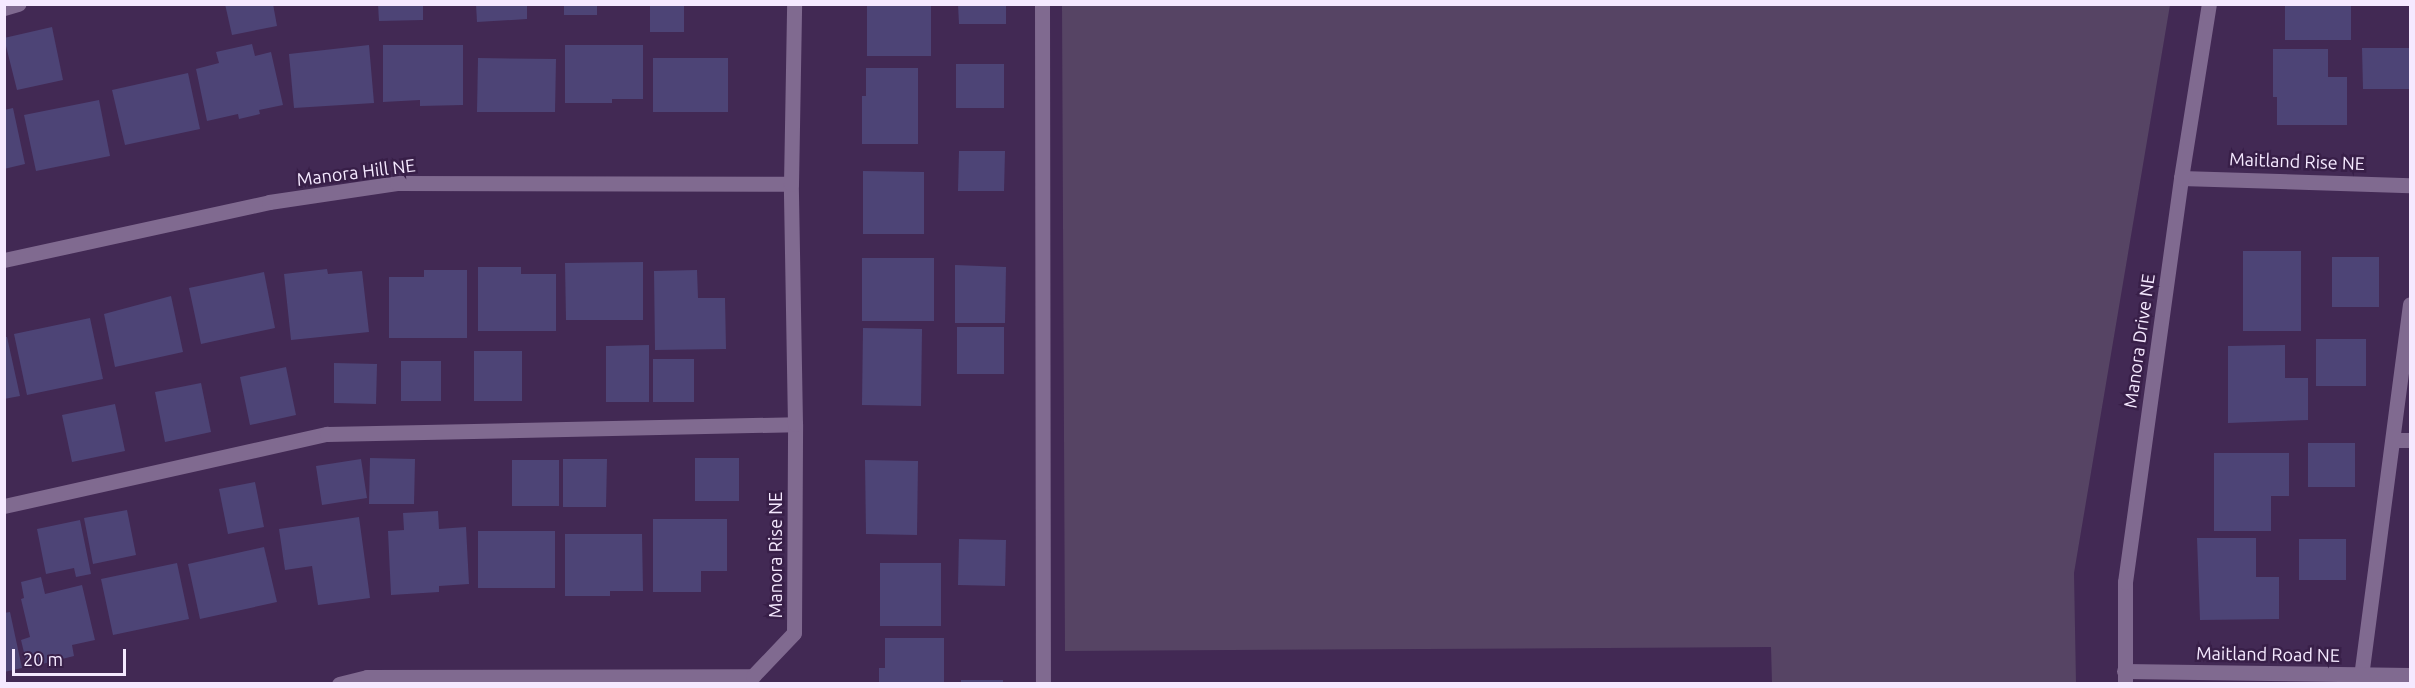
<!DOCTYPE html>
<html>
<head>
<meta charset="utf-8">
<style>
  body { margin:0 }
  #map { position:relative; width:2415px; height:688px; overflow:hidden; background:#422954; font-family:Ubuntu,sans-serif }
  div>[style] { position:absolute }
  .green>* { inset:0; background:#564464 }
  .building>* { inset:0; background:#4d4476 }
  .lane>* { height:15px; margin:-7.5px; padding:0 7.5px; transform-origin:7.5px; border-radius:7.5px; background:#806a90 }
  .street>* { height:15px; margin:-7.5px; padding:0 7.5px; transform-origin:7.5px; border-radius:7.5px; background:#806a90 }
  span { translate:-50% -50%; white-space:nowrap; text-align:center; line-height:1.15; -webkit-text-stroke:5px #381f48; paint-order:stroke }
  .street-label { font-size:18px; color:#f5e9ff }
  .frame { position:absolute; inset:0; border:6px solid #f5e9ff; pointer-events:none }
  .scale { position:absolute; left:12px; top:649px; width:114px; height:27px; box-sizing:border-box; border:3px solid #f5e9ff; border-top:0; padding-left:8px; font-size:18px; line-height:21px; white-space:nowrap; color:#f5e9ff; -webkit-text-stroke:4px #381f48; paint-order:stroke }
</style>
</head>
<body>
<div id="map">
  <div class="green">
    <i style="clip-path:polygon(1062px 5px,2170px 5px,2074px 573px,2076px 683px,1772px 683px,1771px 647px,1065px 651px)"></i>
  </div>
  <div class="building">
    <i style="clip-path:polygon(225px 4px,273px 4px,277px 26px,232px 35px)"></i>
    <i style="clip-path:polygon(378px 4px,423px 4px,423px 20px,379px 21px)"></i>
    <i style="clip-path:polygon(476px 4px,527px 4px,527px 19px,477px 22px)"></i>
    <i style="clip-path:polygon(564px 4px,597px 4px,597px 15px,564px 15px)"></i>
    <i style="clip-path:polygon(650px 4px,684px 4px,684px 32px,650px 32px)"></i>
    <i style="clip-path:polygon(867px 4px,931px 4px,931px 56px,867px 56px)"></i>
    <i style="clip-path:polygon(958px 4px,1006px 4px,1006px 24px,959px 24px)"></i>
    <i style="clip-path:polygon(2285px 4px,2351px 4px,2351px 40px,2285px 40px)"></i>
    <i style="clip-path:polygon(52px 27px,63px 80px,17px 90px,4px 38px)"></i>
    <i style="clip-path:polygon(252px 44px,255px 56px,271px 52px,283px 105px,259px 110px,260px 114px,239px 119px,238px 114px,207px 121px,196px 69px,219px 63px,216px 52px)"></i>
    <i style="clip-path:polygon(369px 45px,374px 103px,294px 108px,289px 54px)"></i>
    <i style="clip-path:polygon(383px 45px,463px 45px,463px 105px,420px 106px,420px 100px,383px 102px)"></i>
    <i style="clip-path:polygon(565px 45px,643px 45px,643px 99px,612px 99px,612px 103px,565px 103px)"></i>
    <i style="clip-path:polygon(2362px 48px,2410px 48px,2410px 89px,2363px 89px)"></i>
    <i style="clip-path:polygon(2273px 49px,2328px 49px,2328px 77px,2347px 77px,2347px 125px,2277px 125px,2277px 97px,2273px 97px)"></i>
    <i style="clip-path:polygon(478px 58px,556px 59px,555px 112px,477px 112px)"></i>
    <i style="clip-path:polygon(653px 58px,728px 58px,728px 112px,653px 112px)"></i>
    <i style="clip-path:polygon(956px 64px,1004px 64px,1004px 108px,956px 108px)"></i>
    <i style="clip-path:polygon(866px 68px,918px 68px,918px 144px,862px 144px,862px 96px,866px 96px)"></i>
    <i style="clip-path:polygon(188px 73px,200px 129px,125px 145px,112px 90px)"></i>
    <i style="clip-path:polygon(99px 100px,110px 156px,36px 171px,24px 115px)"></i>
    <i style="clip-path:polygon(13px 108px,25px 164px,4px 169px,4px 110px)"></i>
    <i style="clip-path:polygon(959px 151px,1005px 151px,1004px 191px,958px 191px)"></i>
    <i style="clip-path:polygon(863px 171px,924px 172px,924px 234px,863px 234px)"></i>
    <i style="clip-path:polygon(2243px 251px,2301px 251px,2301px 331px,2243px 331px)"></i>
    <i style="clip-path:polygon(2332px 257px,2379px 257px,2379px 307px,2332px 307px)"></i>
    <i style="clip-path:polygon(862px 258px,934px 258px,934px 321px,862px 321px)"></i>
    <i style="clip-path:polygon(643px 262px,643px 320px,566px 320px,565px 263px)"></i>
    <i style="clip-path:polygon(955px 265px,1006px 267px,1005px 323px,955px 323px)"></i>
    <i style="clip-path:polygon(478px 267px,521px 267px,521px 274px,556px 274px,556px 331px,478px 331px)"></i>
    <i style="clip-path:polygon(327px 269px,328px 274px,362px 271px,369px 332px,291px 340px,284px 274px)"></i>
    <i style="clip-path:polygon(424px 270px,467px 270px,467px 338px,389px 338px,389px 277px,424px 277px)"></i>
    <i style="clip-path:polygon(697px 270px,698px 298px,725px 298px,726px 349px,655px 350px,654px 271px)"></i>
    <i style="clip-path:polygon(264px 272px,275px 328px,201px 344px,189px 288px)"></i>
    <i style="clip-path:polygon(171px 296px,183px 352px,115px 367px,104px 314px)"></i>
    <i style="clip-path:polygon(90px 318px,103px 379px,27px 395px,14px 334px)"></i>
    <i style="clip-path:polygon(957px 327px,1004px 327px,1004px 374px,957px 374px)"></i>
    <i style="clip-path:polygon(863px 328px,922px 329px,921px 406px,862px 405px)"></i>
    <i style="clip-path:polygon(4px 337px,7px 337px,20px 396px,4px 399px)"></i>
    <i style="clip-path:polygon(2316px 339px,2366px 339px,2366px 386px,2316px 386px)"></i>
    <i style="clip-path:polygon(649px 345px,649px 402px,606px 402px,606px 346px)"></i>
    <i style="clip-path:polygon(2285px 345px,2285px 378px,2308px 378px,2308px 420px,2228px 423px,2228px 346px)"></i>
    <i style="clip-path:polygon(474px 351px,522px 351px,522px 401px,474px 401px)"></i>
    <i style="clip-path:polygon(653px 359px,694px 359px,694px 402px,653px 402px)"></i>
    <i style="clip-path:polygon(401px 361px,441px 361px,441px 401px,401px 401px)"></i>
    <i style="clip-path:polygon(334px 363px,377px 364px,376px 404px,334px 403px)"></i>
    <i style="clip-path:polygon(286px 367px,296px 415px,250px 425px,240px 377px)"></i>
    <i style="clip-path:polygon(201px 383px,211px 432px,165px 442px,155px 392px)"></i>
    <i style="clip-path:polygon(115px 404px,125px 451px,72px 462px,62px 415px)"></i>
    <i style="clip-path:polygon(2308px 443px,2355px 443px,2355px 487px,2308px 487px)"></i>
    <i style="clip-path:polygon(2214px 453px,2289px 453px,2289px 496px,2271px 496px,2271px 531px,2214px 531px)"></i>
    <i style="clip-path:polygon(370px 458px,415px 459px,414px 504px,369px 504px)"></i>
    <i style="clip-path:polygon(695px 458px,739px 458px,739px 501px,695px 501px)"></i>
    <i style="clip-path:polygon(361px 459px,367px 498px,322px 505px,316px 466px)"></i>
    <i style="clip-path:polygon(563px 459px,607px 459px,606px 507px,563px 507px)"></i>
    <i style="clip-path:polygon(512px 460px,559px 460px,559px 506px,512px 506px)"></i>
    <i style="clip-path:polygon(865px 460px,918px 461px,917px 535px,866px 534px)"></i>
    <i style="clip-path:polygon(255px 482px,264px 527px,228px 534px,219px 489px)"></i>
    <i style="clip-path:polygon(127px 510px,136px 555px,93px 564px,84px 518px)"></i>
    <i style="clip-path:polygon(438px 511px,439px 529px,466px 527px,469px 584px,439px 586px,439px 592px,391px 595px,388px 531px,404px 530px,403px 513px)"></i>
    <i style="clip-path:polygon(359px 517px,370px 598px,318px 605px,312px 566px,285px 570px,279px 529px)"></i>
    <i style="clip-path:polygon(653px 519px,727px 519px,727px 571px,701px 571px,701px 592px,653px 592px)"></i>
    <i style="clip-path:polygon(80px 520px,91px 574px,76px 577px,74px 568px,46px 574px,37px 529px)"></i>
    <i style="clip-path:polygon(478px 531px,555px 531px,555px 588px,478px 588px)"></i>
    <i style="clip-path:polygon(565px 534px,642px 534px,643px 591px,610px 591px,610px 596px,565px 596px)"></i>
    <i style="clip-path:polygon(2197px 538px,2256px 538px,2256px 577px,2279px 577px,2279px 619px,2200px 620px)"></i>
    <i style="clip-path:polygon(959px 539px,1006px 540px,1005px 586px,958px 585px)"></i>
    <i style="clip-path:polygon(2299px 539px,2346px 539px,2346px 580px,2299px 580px)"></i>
    <i style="clip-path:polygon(264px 547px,277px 602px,200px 619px,188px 564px)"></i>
    <i style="clip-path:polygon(177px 563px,189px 619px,113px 635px,101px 579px)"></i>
    <i style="clip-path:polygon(880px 563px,941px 563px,941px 626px,880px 626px)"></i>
    <i style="clip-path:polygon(41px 577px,45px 594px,82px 585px,95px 640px,72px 645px,74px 656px,38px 665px,37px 658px,26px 661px,21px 640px,30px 637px,21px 599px,24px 598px,21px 582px)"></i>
    <i style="clip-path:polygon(10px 612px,22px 668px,4px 672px,4px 613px)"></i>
    <i style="clip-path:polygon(885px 638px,944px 638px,944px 684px,879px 684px,879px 668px,885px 668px)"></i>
    <i style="clip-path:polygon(961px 680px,1003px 680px,1003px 684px,961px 684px)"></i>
  </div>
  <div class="lane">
    <i style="left:1042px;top:4px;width:680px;rotate:89.92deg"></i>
    <i style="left:4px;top:8px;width:15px;rotate:-16deg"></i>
    <i style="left:2393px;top:440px;width:17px"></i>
    <i style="left:4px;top:506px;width:331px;rotate:-12.6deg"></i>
    <i style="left:327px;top:434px;width:468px;rotate:-1.2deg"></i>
    <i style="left:2360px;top:684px;width:383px;rotate:-82.5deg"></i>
  </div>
  <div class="street">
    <i style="left:2181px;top:178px;width:229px;rotate:1.8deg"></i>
    <i style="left:4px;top:260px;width:271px;rotate:-12.3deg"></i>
    <i style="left:269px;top:202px;width:129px;rotate:-8.4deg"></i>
    <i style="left:397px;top:183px;width:394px;rotate:0.1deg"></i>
    <i style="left:2124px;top:671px;width:286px;rotate:0.8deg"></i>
    <i style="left:339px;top:684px;width:29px;rotate:-14deg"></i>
    <i style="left:367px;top:677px;width:386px;rotate:-0.1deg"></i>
    <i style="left:753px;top:676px;width:59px;rotate:-46.4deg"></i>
    <i style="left:794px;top:633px;width:209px;rotate:-89.7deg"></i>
    <i style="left:795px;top:424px;width:240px;rotate:-91deg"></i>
    <i style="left:791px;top:184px;width:180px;rotate:-89deg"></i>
    <i style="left:2125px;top:684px;width:102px;rotate:-90deg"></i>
    <i style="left:2125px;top:582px;width:408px;rotate:-82.1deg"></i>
    <i style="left:2181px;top:178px;width:176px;rotate:-80.9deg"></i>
  </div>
  <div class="street-label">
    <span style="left:2297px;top:161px;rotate:2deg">Maitland Rise NE</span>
    <span style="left:356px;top:172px;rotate:-7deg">Manora Hill NE</span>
    <span style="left:2139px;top:341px;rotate:-82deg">Manora Drive NE</span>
    <span style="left:775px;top:555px;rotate:-90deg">Manora Rise NE</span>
    <span style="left:2268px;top:654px;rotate:1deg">Maitland Road NE</span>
  </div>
  <div class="frame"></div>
  <div class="scale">20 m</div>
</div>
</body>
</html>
